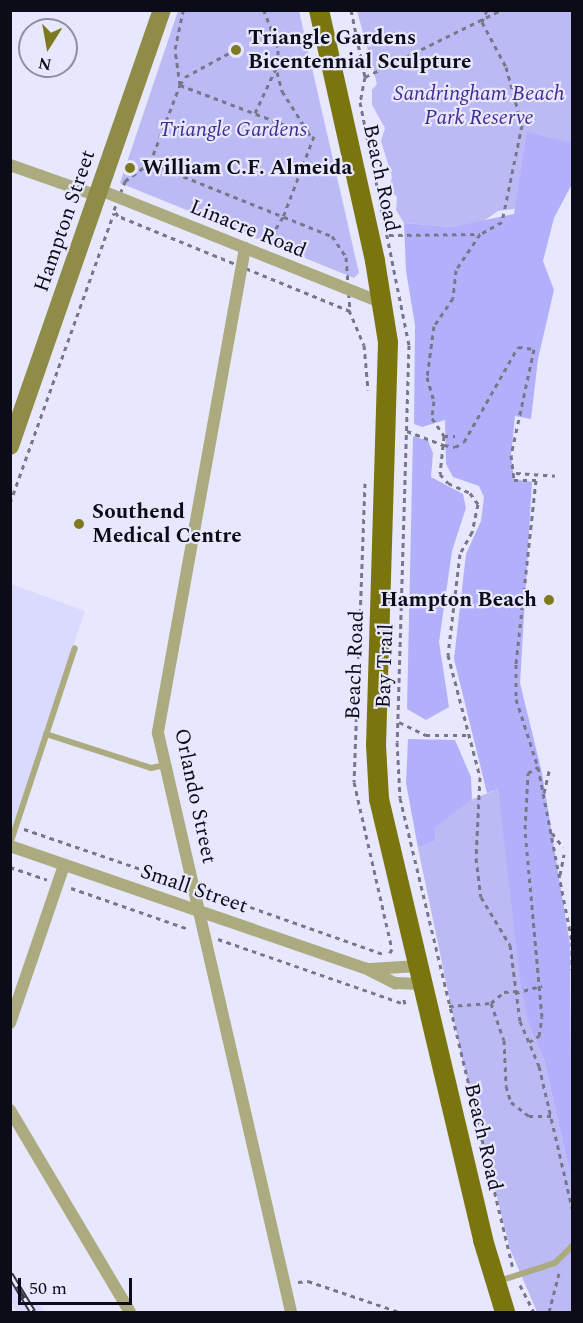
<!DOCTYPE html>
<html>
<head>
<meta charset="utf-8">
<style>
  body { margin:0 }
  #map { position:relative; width:583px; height:1323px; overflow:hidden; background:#e7e7fe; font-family:Spectral,serif }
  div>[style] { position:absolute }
  .built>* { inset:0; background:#dadaff }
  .green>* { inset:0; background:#bcbaf4 }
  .forest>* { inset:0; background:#b3b0fb }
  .path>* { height:3px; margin-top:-1.5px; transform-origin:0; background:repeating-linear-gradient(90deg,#777789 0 4.5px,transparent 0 9px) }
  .service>* { height:6px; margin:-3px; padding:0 3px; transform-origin:3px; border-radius:3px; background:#acab7f }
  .minor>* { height:12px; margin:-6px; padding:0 6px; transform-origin:6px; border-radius:6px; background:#acab7f }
  .secondary>* { height:18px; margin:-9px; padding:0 9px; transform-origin:9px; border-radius:9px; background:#8f8c47 }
  .primary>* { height:20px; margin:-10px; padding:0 10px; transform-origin:10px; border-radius:10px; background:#7b750e }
  .rail>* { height:7px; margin-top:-3.5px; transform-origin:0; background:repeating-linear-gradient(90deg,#e7e7fe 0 14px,#373645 0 28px); box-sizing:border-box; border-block:2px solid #373645 }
  .dots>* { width:16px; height:16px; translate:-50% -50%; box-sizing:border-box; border:3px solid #e7e7fe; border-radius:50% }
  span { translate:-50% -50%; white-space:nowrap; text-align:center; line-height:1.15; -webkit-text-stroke:4.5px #e7e7fe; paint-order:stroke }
  .poi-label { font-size:21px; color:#0c0b18; font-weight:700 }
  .left { translate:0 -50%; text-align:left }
  .right { translate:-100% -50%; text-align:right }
  .park-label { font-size:21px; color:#422b94; font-style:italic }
  .street-label { font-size:21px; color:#0c0b18 }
  .frame { position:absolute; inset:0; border:12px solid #0c0b18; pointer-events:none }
  .north { position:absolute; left:18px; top:18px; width:60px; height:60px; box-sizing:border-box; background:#e7e7fe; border:2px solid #8f8fa2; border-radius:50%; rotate:191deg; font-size:16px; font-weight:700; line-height:24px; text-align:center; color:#0c0b18 }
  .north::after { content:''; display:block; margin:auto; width:21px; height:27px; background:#7e791f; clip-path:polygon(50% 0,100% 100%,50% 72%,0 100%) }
  .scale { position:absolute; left:18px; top:1278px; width:114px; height:27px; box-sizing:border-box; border:3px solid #0c0b18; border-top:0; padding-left:8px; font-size:18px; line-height:21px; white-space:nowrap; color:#0c0b18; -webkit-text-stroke:4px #e7e7fe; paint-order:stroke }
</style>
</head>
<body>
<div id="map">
  <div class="built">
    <i style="clip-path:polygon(11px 584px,85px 611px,12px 827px,11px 827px)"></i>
    <i style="clip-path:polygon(10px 1268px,32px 1304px,38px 1301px,45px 1312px,16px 1312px,11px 1298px)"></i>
  </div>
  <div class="green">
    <i style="clip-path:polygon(178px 11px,299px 11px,359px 273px,354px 278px,120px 183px)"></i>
    <i style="clip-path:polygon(357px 11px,572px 11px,572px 166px,549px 204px,498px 211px,482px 222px,452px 227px,404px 223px,396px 210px,397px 197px,389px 189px,392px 177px,381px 141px,385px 128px,372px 105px,372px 90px,377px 84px)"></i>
    <i style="clip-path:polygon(498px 789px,529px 1026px,544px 1060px,572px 1183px,572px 1312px,537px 1312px,510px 1249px,461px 1054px,418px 848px,435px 841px,435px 828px,463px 803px)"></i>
  </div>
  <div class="forest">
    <i style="clip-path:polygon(527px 132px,572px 143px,572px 184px,554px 218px,543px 261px,554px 290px,538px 359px,531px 419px,515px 416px,511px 455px,514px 479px,532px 482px,520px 683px,542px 773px,570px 945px,572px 1183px,544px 1060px,529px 1026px,520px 979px,498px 789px,487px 793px,454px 659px,466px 554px,481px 521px,484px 497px,479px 486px,453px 477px,446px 464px,445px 420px,422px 427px,414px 424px,415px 325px,406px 271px,404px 223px,452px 227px,514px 214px)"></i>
    <i style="clip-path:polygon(413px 436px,428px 441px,433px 453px,431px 477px,463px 494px,466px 508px,452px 551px,439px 642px,449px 707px,426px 720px,407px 709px)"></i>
    <i style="clip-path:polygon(408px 739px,455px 740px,471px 777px,472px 799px,435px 828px,435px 841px,418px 848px,406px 783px)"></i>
  </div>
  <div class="path">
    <i style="left:351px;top:10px;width:68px;rotate:78.2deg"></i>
    <i style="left:365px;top:77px;width:25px;rotate:101deg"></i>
    <i style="left:360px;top:102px;width:248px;rotate:78.6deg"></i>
    <i style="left:409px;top:345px;width:397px;rotate:91.7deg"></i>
    <i style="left:397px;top:742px;width:56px;rotate:86.9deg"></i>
    <i style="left:400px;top:798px;width:483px;rotate:76.5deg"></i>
    <i style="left:487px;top:10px;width:13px;rotate:113deg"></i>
    <i style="left:482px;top:22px;width:51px;rotate:61.9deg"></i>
    <i style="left:506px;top:67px;width:60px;rotate:74.6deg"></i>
    <i style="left:522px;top:125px;width:99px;rotate:101.7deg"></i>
    <i style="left:502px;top:222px;width:25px;rotate:151deg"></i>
    <i style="left:480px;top:234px;width:43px;rotate:123.7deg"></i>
    <i style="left:456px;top:270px;width:28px;rotate:96deg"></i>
    <i style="left:453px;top:298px;width:34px;rotate:124deg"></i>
    <i style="left:434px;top:326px;width:51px;rotate:97.8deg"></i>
    <i style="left:427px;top:377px;width:25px;rotate:74deg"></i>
    <i style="left:434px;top:401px;width:17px;rotate:97deg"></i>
    <i style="left:432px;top:418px;width:22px;rotate:56deg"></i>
    <i style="left:444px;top:436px;width:38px;rotate:96deg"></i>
    <i style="left:440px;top:474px;width:12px;rotate:48deg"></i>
    <i style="left:448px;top:483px;width:24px;rotate:24deg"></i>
    <i style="left:470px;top:493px;width:14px;rotate:54deg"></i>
    <i style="left:478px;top:504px;width:29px;rotate:102deg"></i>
    <i style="left:472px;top:532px;width:25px;rotate:119deg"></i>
    <i style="left:460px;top:554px;width:102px;rotate:96.8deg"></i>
    <i style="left:448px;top:655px;width:126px;rotate:75.3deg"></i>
    <i style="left:480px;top:777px;width:81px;rotate:92.8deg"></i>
    <i style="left:476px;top:858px;width:39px;rotate:83deg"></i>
    <i style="left:481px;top:897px;width:56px;rotate:58.9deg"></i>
    <i style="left:510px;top:945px;width:77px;rotate:82.5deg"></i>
    <i style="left:520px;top:1021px;width:49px;rotate:67.1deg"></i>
    <i style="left:539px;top:1066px;width:146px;rotate:76.9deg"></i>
    <i style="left:277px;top:72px;width:20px;rotate:75deg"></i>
    <i style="left:282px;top:91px;width:52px;rotate:57.5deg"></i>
    <i style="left:365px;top:77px;width:152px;rotate:-26.2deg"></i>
    <i style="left:180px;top:85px;width:36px;rotate:-98deg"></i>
    <i style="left:175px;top:49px;width:40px;rotate:-78deg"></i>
    <i style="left:180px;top:85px;width:9px;rotate:-58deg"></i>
    <i style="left:185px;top:77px;width:50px;rotate:-28.6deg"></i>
    <i style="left:255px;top:113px;width:54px;rotate:-64.9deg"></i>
    <i style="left:278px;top:64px;width:17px;rotate:-90deg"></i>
    <i style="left:278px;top:47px;width:40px;rotate:-111deg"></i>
    <i style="left:165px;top:125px;width:14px;rotate:25deg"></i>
    <i style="left:150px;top:163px;width:196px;rotate:21.9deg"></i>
    <i style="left:332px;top:236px;width:25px;rotate:56deg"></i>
    <i style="left:346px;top:257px;width:54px;rotate:85.8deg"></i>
    <i style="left:350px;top:311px;width:251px;rotate:-157.7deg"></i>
    <i style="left:118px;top:216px;width:7px;rotate:-124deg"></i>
    <i style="left:114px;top:210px;width:31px;rotate:-69deg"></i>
    <i style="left:125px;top:181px;width:31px;rotate:-36deg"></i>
    <i style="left:150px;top:163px;width:84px;rotate:-69deg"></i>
    <i style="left:180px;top:85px;width:143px;rotate:20.8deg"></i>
    <i style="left:314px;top:136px;width:87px;rotate:110.9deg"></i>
    <i style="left:283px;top:217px;width:32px;rotate:122deg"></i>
    <i style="left:389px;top:235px;width:91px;rotate:-0.6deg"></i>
    <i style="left:349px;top:310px;width:38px;rotate:67deg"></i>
    <i style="left:364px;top:345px;width:45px;rotate:84.9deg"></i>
    <i style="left:407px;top:431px;width:40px;rotate:21deg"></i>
    <i style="left:444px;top:445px;width:11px;rotate:10deg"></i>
    <i style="left:455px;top:447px;width:10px;rotate:-29deg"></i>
    <i style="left:464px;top:442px;width:109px;rotate:-60.4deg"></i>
    <i style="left:518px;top:347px;width:16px;rotate:7deg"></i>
    <i style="left:534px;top:349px;width:108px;rotate:102.2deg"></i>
    <i style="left:511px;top:455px;width:25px;rotate:83deg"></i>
    <i style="left:514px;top:480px;width:22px"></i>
    <i style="left:536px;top:480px;width:185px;rotate:96.2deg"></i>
    <i style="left:516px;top:664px;width:35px;rotate:90deg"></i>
    <i style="left:516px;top:699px;width:71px;rotate:72.1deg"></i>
    <i style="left:538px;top:767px;width:178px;rotate:79deg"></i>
    <i style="left:572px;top:942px;width:28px;rotate:90deg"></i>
    <i style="left:444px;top:436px;width:11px"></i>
    <i style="left:516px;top:473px;width:39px;rotate:4deg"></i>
    <i style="left:365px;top:483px;width:299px;rotate:92.1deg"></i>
    <i style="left:354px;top:782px;width:171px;rotate:77.2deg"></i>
    <i style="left:392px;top:949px;width:6px;rotate:121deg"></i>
    <i style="left:10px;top:503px;width:308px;rotate:-70.3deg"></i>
    <i style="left:399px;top:722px;width:30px;rotate:26deg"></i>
    <i style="left:426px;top:735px;width:40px"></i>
    <i style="left:544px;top:793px;width:26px;rotate:-77deg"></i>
    <i style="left:24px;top:829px;width:164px;rotate:18.9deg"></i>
    <i style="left:552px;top:833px;width:18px;rotate:52deg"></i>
    <i style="left:10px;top:867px;width:39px;rotate:19deg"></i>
    <i style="left:560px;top:875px;width:21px;rotate:-79deg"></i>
    <i style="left:71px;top:888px;width:125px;rotate:19.2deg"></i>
    <i style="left:208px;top:892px;width:186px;rotate:19.5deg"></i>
    <i style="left:218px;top:939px;width:198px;rotate:19.2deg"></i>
    <i style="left:405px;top:1004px;width:8px;rotate:-104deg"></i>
    <i style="left:515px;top:993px;width:28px;rotate:-15deg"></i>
    <i style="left:491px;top:1003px;width:39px;rotate:71deg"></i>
    <i style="left:504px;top:1040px;width:46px;rotate:87.5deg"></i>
    <i style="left:506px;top:1086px;width:17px;rotate:73deg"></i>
    <i style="left:511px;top:1102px;width:23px;rotate:38deg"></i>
    <i style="left:529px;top:1116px;width:22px"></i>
    <i style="left:449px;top:1006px;width:42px;rotate:-4.1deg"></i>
    <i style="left:491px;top:1003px;width:17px;rotate:-40deg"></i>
    <i style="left:504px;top:992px;width:11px;rotate:-5deg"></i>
    <i style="left:529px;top:1042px;width:12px;rotate:-31deg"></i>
    <i style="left:539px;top:1036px;width:19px;rotate:-81deg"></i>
    <i style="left:542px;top:1017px;width:189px;rotate:-95.2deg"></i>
    <i style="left:525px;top:829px;width:56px;rotate:-86.9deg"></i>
    <i style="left:528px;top:773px;width:12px;rotate:-31deg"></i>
    <i style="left:298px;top:1282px;width:10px;rotate:-6deg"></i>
    <i style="left:308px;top:1281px;width:96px;rotate:18.8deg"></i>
    <i style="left:520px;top:1285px;width:30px;rotate:63deg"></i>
    <i style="left:549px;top:1312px;width:40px;rotate:-75.6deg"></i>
  </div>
  <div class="service">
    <i style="left:46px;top:734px;width:110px;rotate:17.9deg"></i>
    <i style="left:151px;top:768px;width:14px;rotate:-12deg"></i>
    <i style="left:10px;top:844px;width:206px;rotate:-71.7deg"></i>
    <i style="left:499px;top:1281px;width:59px;rotate:-17.8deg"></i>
    <i style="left:555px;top:1263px;width:24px;rotate:-45deg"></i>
  </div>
  <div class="minor">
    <i style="left:10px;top:165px;width:93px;rotate:19.4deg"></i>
    <i style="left:100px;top:190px;width:305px;rotate:21.8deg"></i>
    <i style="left:245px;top:248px;width:493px;rotate:100.2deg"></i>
    <i style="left:158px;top:733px;width:594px;rotate:77.06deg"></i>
    <i style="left:10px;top:846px;width:375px;rotate:19deg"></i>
    <i style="left:365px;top:968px;width:34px;rotate:27deg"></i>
    <i style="left:395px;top:983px;width:27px;rotate:2deg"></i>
    <i style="left:370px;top:969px;width:48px;rotate:-3.6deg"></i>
    <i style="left:10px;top:1023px;width:167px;rotate:-71.1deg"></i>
    <i style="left:10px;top:1110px;width:235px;rotate:59.3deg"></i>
  </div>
  <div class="secondary">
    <i style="left:10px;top:446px;width:462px;rotate:-70.8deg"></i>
  </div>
  <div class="primary">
    <i style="left:319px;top:10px;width:257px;rotate:77.4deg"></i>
    <i style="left:375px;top:261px;width:82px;rotate:80.9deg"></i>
    <i style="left:388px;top:342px;width:403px;rotate:91.7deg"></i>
    <i style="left:376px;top:745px;width:54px;rotate:86.8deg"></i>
    <i style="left:379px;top:799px;width:453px;rotate:76.7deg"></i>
    <i style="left:483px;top:1240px;width:75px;rotate:73deg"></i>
  </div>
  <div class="rail">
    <i style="left:10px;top:1274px;width:44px;rotate:58.8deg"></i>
  </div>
  <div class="dots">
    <i style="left:236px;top:50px;background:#7e791f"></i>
    <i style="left:130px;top:168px;background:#7e791f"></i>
    <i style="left:79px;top:524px;background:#7e791f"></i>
    <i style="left:549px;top:600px;background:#7e791f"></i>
  </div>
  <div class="poi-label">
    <span class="left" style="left:248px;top:50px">Triangle Gardens<br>Bicentennial Sculpture</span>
    <span class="left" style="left:142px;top:168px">William C.F. Almeida</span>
    <span class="left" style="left:92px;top:524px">Southend<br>Medical Centre</span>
    <span class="right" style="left:537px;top:600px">Hampton Beach</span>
  </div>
  <div class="park-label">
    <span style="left:479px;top:106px">Sandringham Beach<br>Park Reserve</span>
    <span style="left:233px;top:130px">Triangle Gardens</span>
  </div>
  <div class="street-label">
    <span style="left:381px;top:178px;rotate:78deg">Beach Road</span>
    <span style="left:65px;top:221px;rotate:-71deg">Hampton Street</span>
    <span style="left:248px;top:229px;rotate:22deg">Linacre Road</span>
    <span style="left:355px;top:665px;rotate:-88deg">Beach Road</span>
    <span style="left:385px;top:666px;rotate:-88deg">Bay Trail</span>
    <span style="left:195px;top:796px;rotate:78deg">Orlando Street</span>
    <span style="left:194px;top:889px;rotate:19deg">Small Street</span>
    <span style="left:483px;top:1137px;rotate:77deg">Beach Road</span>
  </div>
  <div class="frame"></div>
  <div class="north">N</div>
  <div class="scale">50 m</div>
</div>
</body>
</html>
